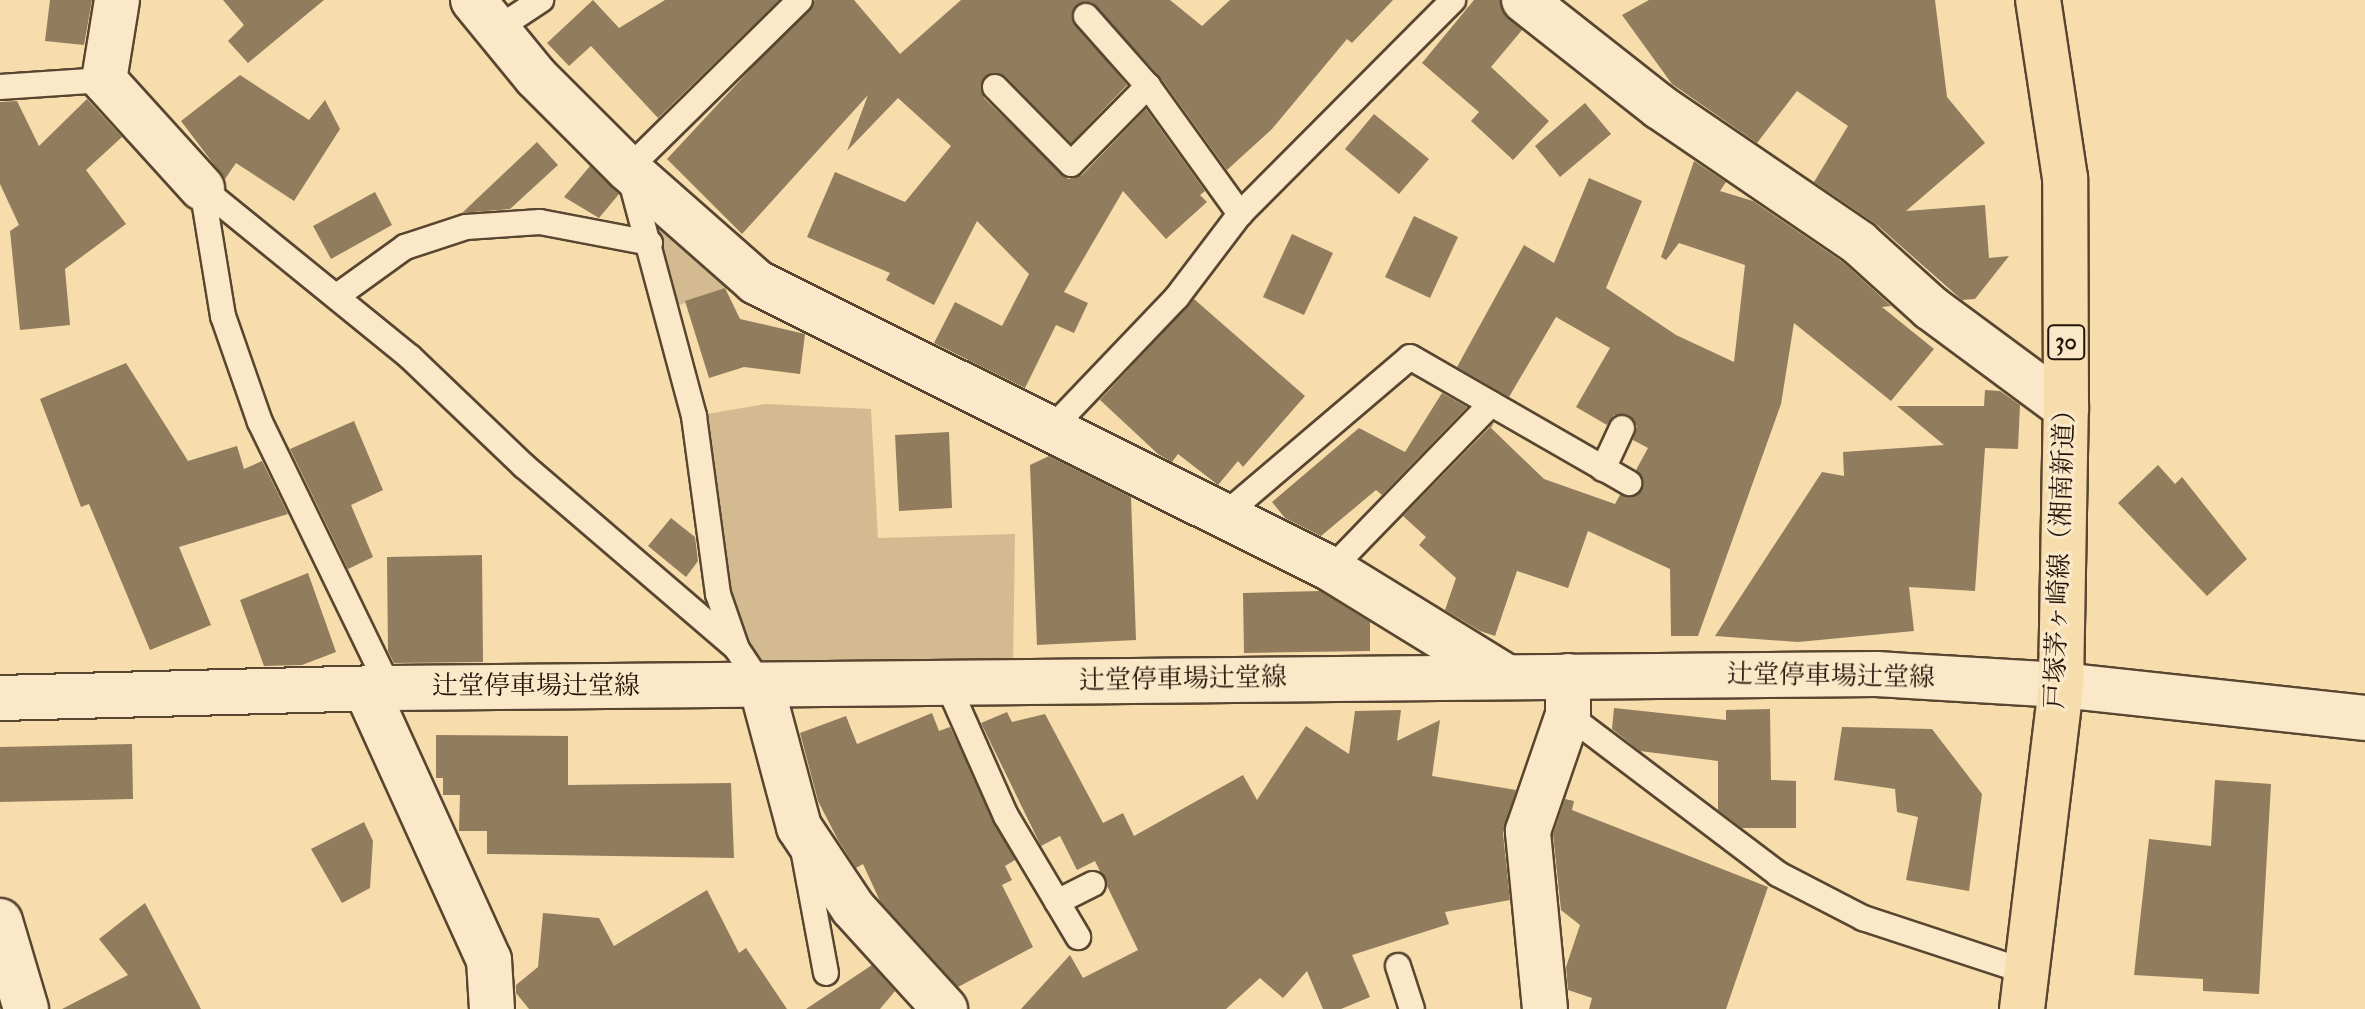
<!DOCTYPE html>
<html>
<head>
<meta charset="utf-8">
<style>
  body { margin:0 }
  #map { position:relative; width:2365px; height:1009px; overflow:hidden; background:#f7dcac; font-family:"IM FELL Double Pica","Noto Serif JP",serif }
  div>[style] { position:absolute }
  .green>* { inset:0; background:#d3ba90 }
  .building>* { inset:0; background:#917c5d }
  .roads { filter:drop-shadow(2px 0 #584631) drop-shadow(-2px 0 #584631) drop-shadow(0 2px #584631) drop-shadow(0 -2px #584631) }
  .lane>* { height:24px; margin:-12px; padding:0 12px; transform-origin:12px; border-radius:12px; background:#fae8c9 }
  .street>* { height:44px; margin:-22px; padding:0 22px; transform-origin:22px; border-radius:22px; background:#fae8c9 }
  .secondary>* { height:44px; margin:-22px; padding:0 22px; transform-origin:22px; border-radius:22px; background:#fae8c9 }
  .primary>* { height:44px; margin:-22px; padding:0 22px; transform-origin:22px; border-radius:22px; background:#f7dcac }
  span { translate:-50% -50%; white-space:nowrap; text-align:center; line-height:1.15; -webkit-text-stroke:6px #fae8c9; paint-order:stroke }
  .shield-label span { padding:2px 6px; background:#fae8c9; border:2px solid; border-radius:6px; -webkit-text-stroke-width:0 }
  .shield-label { font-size:24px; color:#231408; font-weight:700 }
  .street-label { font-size:26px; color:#231408 }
</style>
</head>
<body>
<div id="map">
  <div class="green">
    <i style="clip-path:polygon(634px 193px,729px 287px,671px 308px)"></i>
    <i style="clip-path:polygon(765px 404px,871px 409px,878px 538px,1015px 534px,1013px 665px,754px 666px,732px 598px,707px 414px)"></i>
  </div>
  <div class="building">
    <i style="clip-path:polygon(50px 0,92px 0,84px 45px,45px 41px)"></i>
    <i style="clip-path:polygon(223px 0,324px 0,248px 63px,228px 41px,244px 25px)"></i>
    <i style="clip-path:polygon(593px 0,619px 28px,665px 0,779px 0,658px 118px,591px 46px,569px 66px,547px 43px)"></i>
    <i style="clip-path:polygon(815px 0,854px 0,900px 54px,961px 0,1170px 0,1202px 26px,1230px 0,1393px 0,1352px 43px,1347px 39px,1272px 129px,1227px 170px,1160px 77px,1091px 2px,1076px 5px,1072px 20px,1127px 85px,1071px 143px,1005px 76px,984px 77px,984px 98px,1068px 179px,1082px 175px,1146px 109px,1205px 191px,1200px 195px,1207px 202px,1166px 239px,1123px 191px,1064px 292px,1088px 303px,1074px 333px,1056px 325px,1025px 388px,934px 343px,955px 302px,1002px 326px,1029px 274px,977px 221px,934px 305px,886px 280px,890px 273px,807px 237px,835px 172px,905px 202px,951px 146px,898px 98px,847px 151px,868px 95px,742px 234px,667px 159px)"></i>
    <i style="clip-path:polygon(1474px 0,1500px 0,1522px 30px,1491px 67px,1549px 121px,1513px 160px,1471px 121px,1479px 112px,1422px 63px)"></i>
    <i style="clip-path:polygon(1649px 0,1935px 0,1947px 97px,1985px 143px,1906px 211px,1985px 205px,1989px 258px,2009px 256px,1975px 299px,1962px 300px,1876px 224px,1814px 182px,1848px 126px,1797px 91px,1757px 143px,1672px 84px,1622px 15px)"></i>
    <i style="clip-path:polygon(240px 75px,309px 120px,325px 100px,340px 129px,294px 201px,236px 163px,225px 179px,181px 121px)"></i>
    <i style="clip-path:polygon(87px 99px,122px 137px,86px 170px,126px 224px,65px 269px,70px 325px,20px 330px,10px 231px,19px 225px,0 184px,0 102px,17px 101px,39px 146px)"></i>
    <i style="clip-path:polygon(1585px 103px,1611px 134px,1560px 177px,1535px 146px)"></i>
    <i style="clip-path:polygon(1374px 114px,1429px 159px,1399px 194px,1345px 149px)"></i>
    <i style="clip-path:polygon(537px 142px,558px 165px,510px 209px,462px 213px)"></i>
    <i style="clip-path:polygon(1694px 161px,1726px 182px,1720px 191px,1753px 201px,1844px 263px,1891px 306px,1882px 307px,1934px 349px,1891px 401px,1794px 323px,1781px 404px,1698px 636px,1671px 636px,1670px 569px,1588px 531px,1568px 588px,1517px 571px,1495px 636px,1480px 631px,1445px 610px,1456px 578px,1419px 545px,1426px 537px,1403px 516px,1494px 423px,1491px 428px,1544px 479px,1615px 504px,1620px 495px,1642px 491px,1636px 470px,1648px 448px,1633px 440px,1637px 426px,1629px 415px,1614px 415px,1607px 425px,1576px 407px,1610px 348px,1556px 317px,1509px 397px,1457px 367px,1524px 245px,1554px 263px,1589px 178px,1642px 201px,1606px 288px,1676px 335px,1734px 362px,1745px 265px,1679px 243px,1666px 260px,1661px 257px)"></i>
    <i style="clip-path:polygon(590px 166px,619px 194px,599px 218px,564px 197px)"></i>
    <i style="clip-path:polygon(375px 192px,392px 225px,331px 259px,313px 226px)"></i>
    <i style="clip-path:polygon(1414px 216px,1458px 237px,1430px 298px,1385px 277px)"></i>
    <i style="clip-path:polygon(1292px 234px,1333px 253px,1304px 315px,1263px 297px)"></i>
    <i style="clip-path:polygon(725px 288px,740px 319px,805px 334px,800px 374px,744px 367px,709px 378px,685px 301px)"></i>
    <i style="clip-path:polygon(1194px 299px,1305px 396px,1243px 467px,1238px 461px,1218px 485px,1178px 454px,1172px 462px,1158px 454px,1100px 400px)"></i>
    <i style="clip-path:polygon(126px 363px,188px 461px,237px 446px,244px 469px,262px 461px,288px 514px,179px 547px,211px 625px,150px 650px,89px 504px,81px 507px,40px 399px)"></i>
    <i style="clip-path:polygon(1985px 390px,2000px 391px,2020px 405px,2018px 449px,1985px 448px,1975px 591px,1909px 587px,1914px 631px,1798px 642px,1715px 636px,1822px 472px,1844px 476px,1843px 452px,1944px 445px,1897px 406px,1984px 406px)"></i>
    <i style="clip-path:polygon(1442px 393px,1467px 407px,1382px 495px,1376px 490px,1321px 536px,1285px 518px,1272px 502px,1359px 428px,1405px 452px)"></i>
    <i style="clip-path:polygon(354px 421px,383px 490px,351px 505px,373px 557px,348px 569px,290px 449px)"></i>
    <i style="clip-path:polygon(949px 432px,952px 508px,899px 511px,895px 435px)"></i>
    <i style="clip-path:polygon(1049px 456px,1131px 497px,1136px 640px,1037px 645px,1030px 465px)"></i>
    <i style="clip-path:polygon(2158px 465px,2175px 484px,2182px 477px,2247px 559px,2207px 596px,2118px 503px)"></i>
    <i style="clip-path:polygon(671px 518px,695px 537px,698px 561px,686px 577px,648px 546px)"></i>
    <i style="clip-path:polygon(482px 555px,483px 662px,394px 663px,388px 651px,387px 557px)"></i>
    <i style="clip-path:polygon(308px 573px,336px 652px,302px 665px,264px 666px,240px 600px)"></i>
    <i style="clip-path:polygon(1320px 591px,1370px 622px,1370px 651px,1244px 653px,1243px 593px)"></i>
    <i style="clip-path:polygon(1614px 708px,1726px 720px,1726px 710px,1770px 709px,1771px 780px,1796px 781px,1796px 828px,1742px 828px,1718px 810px,1718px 761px,1640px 751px,1612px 729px)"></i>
    <i style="clip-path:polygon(1401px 710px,1397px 741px,1440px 720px,1432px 776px,1516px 790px,1503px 833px,1510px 900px,1445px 912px,1449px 924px,1352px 955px,1370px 997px,1341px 1009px,1323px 1009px,1307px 971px,1283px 998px,1260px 978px,1226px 1009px,1021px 1009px,1070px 955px,1083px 978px,1138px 950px,1095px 861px,1077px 870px,1060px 836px,1041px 846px,981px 723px,1007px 712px,1012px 722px,1045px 714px,1103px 823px,1123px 813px,1134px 836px,1243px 775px,1257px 800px,1306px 726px,1349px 754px,1355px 711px)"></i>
    <i style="clip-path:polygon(932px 713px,939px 731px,950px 727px,1015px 860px,1005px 866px,1012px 880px,1002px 885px,1033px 947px,958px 987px,880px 901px,863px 864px,856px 868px,838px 840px,818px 801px,800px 733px,846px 716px,857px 744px)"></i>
    <i style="clip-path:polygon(1842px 727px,1932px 729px,1982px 794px,1969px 891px,1906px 880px,1918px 817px,1897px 812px,1895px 789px,1834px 780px)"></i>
    <i style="clip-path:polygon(436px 735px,568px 736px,568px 785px,731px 783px,734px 858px,487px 854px,487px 831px,459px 831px,460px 795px,443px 795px,443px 778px,436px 778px)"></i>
    <i style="clip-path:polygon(132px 744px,133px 799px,0 802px,0 747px)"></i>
    <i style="clip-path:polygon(2215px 780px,2271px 784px,2259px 994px,2203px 991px,2203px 979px,2134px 975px,2149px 839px,2211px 846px)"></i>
    <i style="clip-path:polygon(1565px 799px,1574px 801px,1572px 810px,1768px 887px,1726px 1009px,1589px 1009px,1592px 998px,1568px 990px,1566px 967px,1580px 925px,1561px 910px,1553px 834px)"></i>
    <i style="clip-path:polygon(364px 822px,373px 841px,370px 888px,342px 903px,311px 849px)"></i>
    <i style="clip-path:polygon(707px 890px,739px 953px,746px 948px,787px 1009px,529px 1009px,516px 993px,516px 985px,538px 967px,543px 913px,599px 918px,614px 946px)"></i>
    <i style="clip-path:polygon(145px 903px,201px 1009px,62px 1009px,128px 975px,99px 939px)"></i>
    <i style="clip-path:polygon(872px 965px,895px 991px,880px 1009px,806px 1009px)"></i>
  </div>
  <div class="roads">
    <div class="lane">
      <i style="left:1086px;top:16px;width:94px;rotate:48.5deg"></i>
      <i style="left:1148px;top:86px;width:158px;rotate:54.3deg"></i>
      <i style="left:497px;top:29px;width:53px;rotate:-33.4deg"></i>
      <i style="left:0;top:87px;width:104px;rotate:-3.9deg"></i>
      <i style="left:995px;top:87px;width:108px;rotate:45.4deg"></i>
      <i style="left:1071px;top:164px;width:110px;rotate:-45.4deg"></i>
      <i style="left:202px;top:188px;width:268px;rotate:39.1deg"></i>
      <i style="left:410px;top:357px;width:158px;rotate:43.7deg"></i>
      <i style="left:524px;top:466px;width:279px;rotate:40.6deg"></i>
      <i style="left:202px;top:188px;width:130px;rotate:80.7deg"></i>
      <i style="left:223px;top:316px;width:112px;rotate:70.8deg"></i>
      <i style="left:260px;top:422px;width:296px;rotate:64.1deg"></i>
      <i style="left:337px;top:296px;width:84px;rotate:-35.8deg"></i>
      <i style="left:405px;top:247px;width:64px;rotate:-18.2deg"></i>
      <i style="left:466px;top:227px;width:74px;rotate:-3.9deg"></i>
      <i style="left:540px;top:222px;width:112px;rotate:10.8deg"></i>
      <i style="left:1050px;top:430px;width:184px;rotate:-46.3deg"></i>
      <i style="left:1177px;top:297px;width:104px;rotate:-52.8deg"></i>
      <i style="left:1240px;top:214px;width:302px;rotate:-45.1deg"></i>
      <i style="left:1603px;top:469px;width:45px;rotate:-65.1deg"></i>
      <i style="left:1221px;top:518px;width:248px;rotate:-40.4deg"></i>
      <i style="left:1410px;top:357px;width:253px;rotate:29.9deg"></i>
      <i style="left:1331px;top:569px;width:230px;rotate:-45.9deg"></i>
      <i style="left:947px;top:683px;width:145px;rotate:66.1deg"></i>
      <i style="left:1006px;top:816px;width:141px;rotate:59.2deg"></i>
      <i style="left:761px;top:685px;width:43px;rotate:-123.7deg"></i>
      <i style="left:737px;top:649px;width:58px;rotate:-109.1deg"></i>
      <i style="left:718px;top:594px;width:180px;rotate:-97.7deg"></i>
      <i style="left:694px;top:416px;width:256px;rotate:-105deg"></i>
      <i style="left:628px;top:169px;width:241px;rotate:-44.5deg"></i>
      <i style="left:1568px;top:715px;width:263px;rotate:37.1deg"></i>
      <i style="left:1778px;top:874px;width:96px;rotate:27.4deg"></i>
      <i style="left:1863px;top:918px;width:173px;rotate:18.2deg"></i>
      <i style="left:803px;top:849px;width:126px;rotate:79.5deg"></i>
      <i style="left:1057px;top:902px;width:40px;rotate:-26.6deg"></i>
      <i style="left:1398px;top:966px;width:45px;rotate:72deg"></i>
    </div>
    <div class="street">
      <i style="left:117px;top:0;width:81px;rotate:99.2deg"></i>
      <i style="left:104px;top:80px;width:146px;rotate:47.8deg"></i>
      <i style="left:473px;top:0;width:99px;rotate:50.7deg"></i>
      <i style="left:536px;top:77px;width:130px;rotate:45deg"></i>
      <i style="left:628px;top:169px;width:171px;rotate:41.4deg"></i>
      <i style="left:756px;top:282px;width:643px;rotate:26.53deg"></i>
      <i style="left:1331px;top:569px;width:204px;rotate:31.6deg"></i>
      <i style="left:1524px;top:0;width:173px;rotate:38.2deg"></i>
      <i style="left:1660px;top:107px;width:241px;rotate:34.3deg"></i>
      <i style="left:1859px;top:243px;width:97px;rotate:42.1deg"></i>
      <i style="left:1931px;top:308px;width:168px;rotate:36.5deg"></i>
      <i style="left:761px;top:685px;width:147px;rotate:75deg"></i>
      <i style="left:799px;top:827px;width:97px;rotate:56.3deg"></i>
      <i style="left:853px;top:908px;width:137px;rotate:47.7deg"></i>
      <i style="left:366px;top:689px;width:298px;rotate:65.6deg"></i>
      <i style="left:489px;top:960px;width:49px;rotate:86.5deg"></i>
      <i style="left:0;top:921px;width:92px;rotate:73.5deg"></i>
      <i style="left:1545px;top:1009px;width:179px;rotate:-95.5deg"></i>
      <i style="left:1528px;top:831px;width:123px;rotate:-71deg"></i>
      <i style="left:1568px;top:715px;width:39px;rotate:-90deg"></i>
    </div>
    <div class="secondary">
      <i style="left:0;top:698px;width:389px;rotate:-1.5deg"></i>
      <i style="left:389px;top:688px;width:1487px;rotate:-0.54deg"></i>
      <i style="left:1876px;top:674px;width:185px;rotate:3.4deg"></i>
      <i style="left:2061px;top:685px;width:306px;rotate:6.2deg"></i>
    </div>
    <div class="primary">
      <i style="left:2022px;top:1009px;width:326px;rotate:-83.1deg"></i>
      <i style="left:2061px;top:685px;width:277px;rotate:-89deg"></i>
      <i style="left:2066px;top:408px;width:230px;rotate:-90.2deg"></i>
      <i style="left:2065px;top:178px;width:180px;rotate:-98.6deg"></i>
    </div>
  </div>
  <div class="shield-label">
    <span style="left:2066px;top:342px">30</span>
  </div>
  <div class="street-label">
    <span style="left:2061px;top:553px;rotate:-88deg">戸塚茅ヶ崎線（湘南新道）</span>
    <span style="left:1831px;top:677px;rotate:1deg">辻堂停車場辻堂線</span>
    <span style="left:1183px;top:680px;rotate:-1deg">辻堂停車場辻堂線</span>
    <span style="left:536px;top:687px">辻堂停車場辻堂線</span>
  </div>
</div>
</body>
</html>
